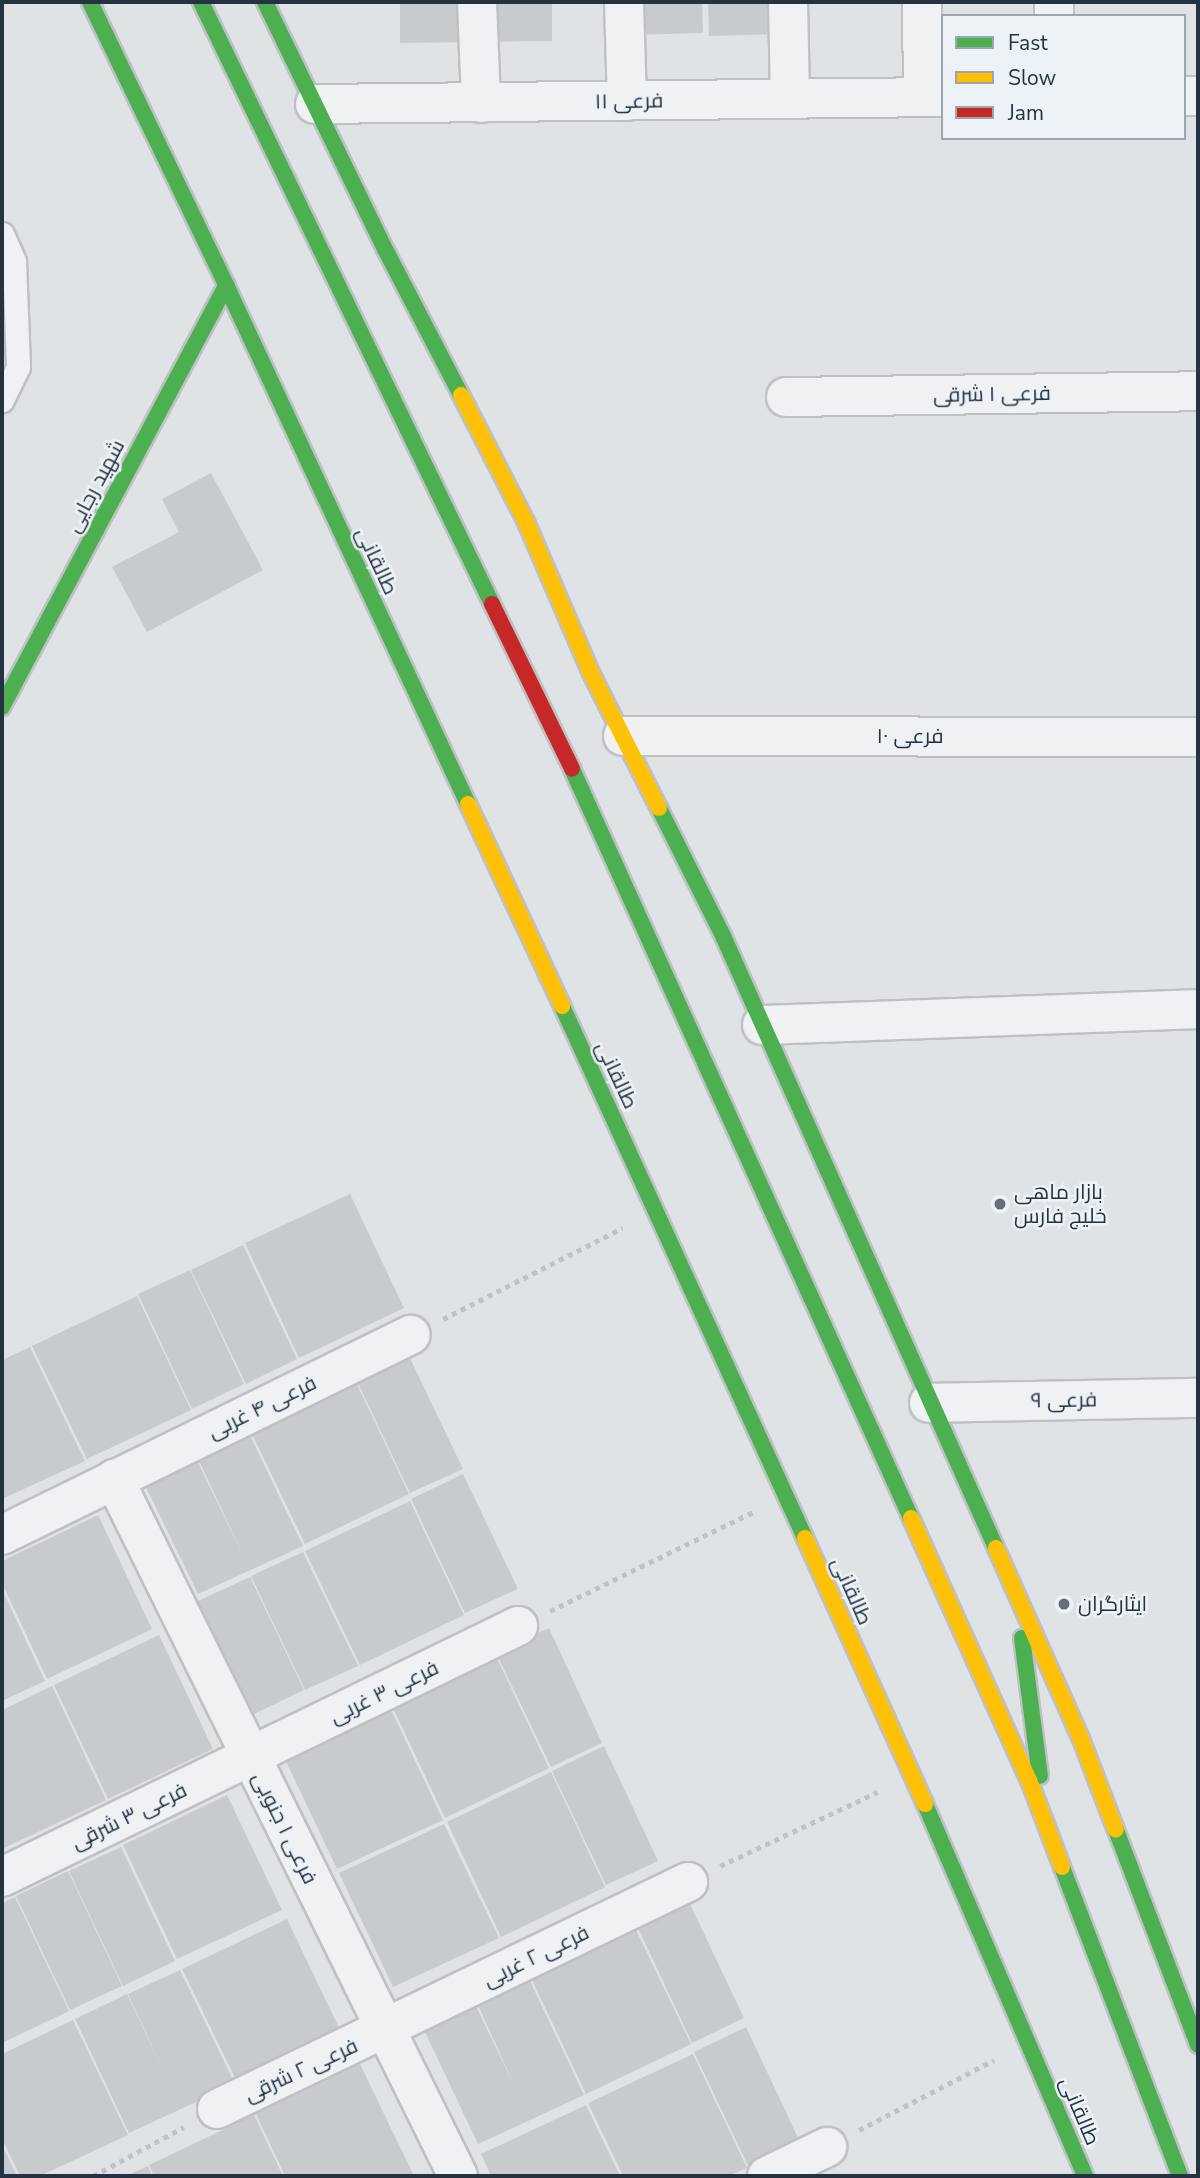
<!DOCTYPE html>
<html>
<head>
<meta charset="utf-8">
<style>
  body { margin:0 }
  #map { position:relative; width:1200px; height:2178px; overflow:hidden; background:#e0e3e6; font-family:"Nunito Sans",Cairo,sans-serif }
  div>[style] { position:absolute }
  .building>* { inset:0; background:#c8cbce }
  .path>* { height:4.5px; margin-top:-2.25px; transform-origin:0; background:repeating-linear-gradient(90deg,#bfc2c6 0 5px,transparent 0 10px) }
  .roads { filter:drop-shadow(2px 0 #bec1c4) drop-shadow(-2px 0 #bec1c4) drop-shadow(0 2px #bec1c4) drop-shadow(0 -2px #bec1c4) }
  .lane>* { height:23px; margin:-11.5px; padding:0 11.5px; transform-origin:11.5px; border-radius:11.5px; background:#eff1f3 }
  .street>* { height:38px; margin:-19px; padding:0 19px; transform-origin:19px; border-radius:19px; background:#eff1f3 }
  .fast>* { height:16px; margin:-8px; padding:0 8px; transform-origin:8px; border-radius:8px; background:#4caf50 }
  .slow>* { height:16px; margin:-8px; padding:0 8px; transform-origin:8px; border-radius:8px; background:#ffc107 }
  .jam>* { height:16px; margin:-8px; padding:0 8px; transform-origin:8px; border-radius:8px; background:#c62828 }
  .dots>* { width:19px; height:19px; translate:-50% -50%; box-sizing:border-box; border:4px solid #edf2f6; border-radius:50% }
  span { translate:-50% -50%; white-space:nowrap; text-align:center; line-height:1.15; -webkit-text-stroke:5px #edf2f6; paint-order:stroke }
  .street-label { font-size:21px; color:#253241 }
  .poi-label { font-size:21px; color:#253241 }
  .left { translate:0 -50%; text-align:left }
  .frame { position:absolute; inset:0; border:4px solid #253241; pointer-events:none }
  .legend { position:absolute; left:941px; top:14px; width:245px; height:126px; box-sizing:border-box; background:#edf2f6; border:2px solid #9da5ae; margin:0; padding:9px 12px; list-style:none; font-size:21px; color:#253241 }
  .legend li { display:flex; align-items:center; gap:14px; height:35px }
  .legend b { width:35px; border:2px solid #9da5ae }
</style>
</head>
<body>
<div id="map">
  <div class="building">
    <i style="clip-path:polygon(400px 2px,471px 2px,472px 42px,400px 43px)"></i>
    <i style="clip-path:polygon(480px 2px,552px 2px,552px 41px,481px 42px)"></i>
    <i style="clip-path:polygon(630px 2px,702px 2px,703px 33px,631px 35px)"></i>
    <i style="clip-path:polygon(708px 2px,780px 2px,780px 34px,709px 36px)"></i>
    <i style="clip-path:polygon(211px 473px,263px 570px,147px 632px,112px 567px,179px 532px,162px 499px)"></i>
    <i style="clip-path:polygon(350px 1194px,404px 1308px,299px 1358px,245px 1243px)"></i>
    <i style="clip-path:polygon(243px 1245px,297px 1359px,246px 1384px,191px 1270px)"></i>
    <i style="clip-path:polygon(190px 1270px,244px 1384px,192px 1409px,138px 1294px)"></i>
    <i style="clip-path:polygon(137px 1296px,191px 1410px,87px 1459px,32px 1346px)"></i>
    <i style="clip-path:polygon(30px 1347px,85px 1461px,2px 1499px,2px 1360px)"></i>
    <i style="clip-path:polygon(408px 1354px,463px 1469px,410px 1493px,356px 1379px)"></i>
    <i style="clip-path:polygon(355px 1380px,409px 1494px,305px 1544px,250px 1430px)"></i>
    <i style="clip-path:polygon(248px 1431px,303px 1546px,198px 1594px,143px 1481px,195px 1456px,246px 1562px,197px 1456px)"></i>
    <i style="clip-path:polygon(463px 1474px,518px 1589px,465px 1613px,411px 1499px)"></i>
    <i style="clip-path:polygon(410px 1501px,464px 1615px,360px 1665px,305px 1551px)"></i>
    <i style="clip-path:polygon(98px 1515px,152px 1629px,47px 1679px,2px 1583px,2px 1561px)"></i>
    <i style="clip-path:polygon(303px 1552px,358px 1666px,305px 1690px,251px 1576px)"></i>
    <i style="clip-path:polygon(250px 1577px,304px 1690px,252px 1715px,198px 1601px)"></i>
    <i style="clip-path:polygon(2px 1589px,45px 1681px,2px 1701px)"></i>
    <i style="clip-path:polygon(549px 1628px,602px 1743px,551px 1767px,496px 1653px)"></i>
    <i style="clip-path:polygon(159px 1635px,213px 1749px,108px 1799px,54px 1685px)"></i>
    <i style="clip-path:polygon(495px 1654px,549px 1768px,445px 1818px,391px 1704px)"></i>
    <i style="clip-path:polygon(52px 1686px,106px 1800px,2px 1849px,2px 1710px)"></i>
    <i style="clip-path:polygon(389px 1705px,443px 1820px,337px 1869px,283px 1755px)"></i>
    <i style="clip-path:polygon(604px 1746px,658px 1861px,606px 1885px,552px 1771px)"></i>
    <i style="clip-path:polygon(551px 1772px,605px 1887px,501px 1937px,447px 1822px)"></i>
    <i style="clip-path:polygon(227px 1795px,282px 1910px,177px 1959px,123px 1845px)"></i>
    <i style="clip-path:polygon(444px 1824px,499px 1938px,393px 1987px,339px 1873px)"></i>
    <i style="clip-path:polygon(121px 1847px,175px 1961px,123px 1986px,69px 1871px)"></i>
    <i style="clip-path:polygon(68px 1871px,122px 1986px,70px 2010px,16px 1896px)"></i>
    <i style="clip-path:polygon(15px 1897px,69px 2011px,2px 2043px,2px 1903px)"></i>
    <i style="clip-path:polygon(690px 1904px,744px 2018px,692px 2043px,638px 1928px)"></i>
    <i style="clip-path:polygon(287px 1919px,341px 2032px,237px 2082px,182px 1969px)"></i>
    <i style="clip-path:polygon(636px 1930px,691px 2044px,586px 2094px,532px 1980px)"></i>
    <i style="clip-path:polygon(180px 1970px,235px 2084px,129px 2133px,75px 2019px,127px 1994px,165px 2074px,128px 1994px)"></i>
    <i style="clip-path:polygon(530px 1981px,584px 2095px,478px 2144px,424px 2030px,476px 2006px,514px 2085px,478px 2005px)"></i>
    <i style="clip-path:polygon(73px 2020px,128px 2135px,40px 2176px,20px 2176px,2px 2139px,2px 2054px)"></i>
    <i style="clip-path:polygon(746px 2027px,800px 2142px,748px 2166px,694px 2052px)"></i>
    <i style="clip-path:polygon(693px 2054px,747px 2168px,728px 2176px,623px 2176px,588px 2103px)"></i>
    <i style="clip-path:polygon(360px 2064px,414px 2176px,285px 2176px,256px 2114px)"></i>
    <i style="clip-path:polygon(586px 2105px,620px 2176px,491px 2176px,481px 2154px)"></i>
    <i style="clip-path:polygon(254px 2115px,283px 2176px,154px 2176px,149px 2165px)"></i>
    <i style="clip-path:polygon(2px 2145px,17px 2176px,2px 2176px)"></i>
    <i style="clip-path:polygon(148px 2166px,152px 2176px,126px 2176px)"></i>
  </div>
  <div class="path">
    <i style="left:443px;top:1319px;width:201px;rotate:-26.9deg"></i>
    <i style="left:550px;top:1611px;width:226px;rotate:-26deg"></i>
    <i style="left:720px;top:1866px;width:174px;rotate:-25.2deg"></i>
    <i style="left:859px;top:2130px;width:152px;rotate:-27.4deg"></i>
    <i style="left:93px;top:2176px;width:103px;rotate:-28.3deg"></i>
  </div>
  <div class="roads">
    <div class="lane">
      <i style="left:2px;top:234px;width:30px;rotate:66deg"></i>
      <i style="left:14px;top:261px;width:106px;rotate:87.8deg"></i>
      <i style="left:18px;top:367px;width:37px;rotate:116deg"></i>
    </div>
    <div class="street">
      <i style="left:477px;top:2px;width:101px;rotate:87.7deg"></i>
      <i style="left:624px;top:2px;width:99px;rotate:88.3deg"></i>
      <i style="left:788px;top:2px;width:97px;rotate:88.8deg"></i>
      <i style="left:922px;top:2px;width:95px;rotate:89.4deg"></i>
      <i style="left:1054px;top:2px;width:14px;rotate:90deg"></i>
      <i style="left:1184px;top:96px;width:14px"></i>
      <i style="left:315px;top:104px;width:628px;rotate:-0.64deg"></i>
      <i style="left:786px;top:397px;width:412px;rotate:-0.8deg"></i>
      <i style="left:623px;top:736px;width:575px;rotate:0.1deg"></i>
      <i style="left:762px;top:1025px;width:436px;rotate:-2.1deg"></i>
      <i style="left:929px;top:1403px;width:269px;rotate:-1.1deg"></i>
      <i style="left:114px;top:1479px;width:777px;rotate:63.73deg"></i>
      <i style="left:2px;top:1535px;width:455px;rotate:-26.1deg"></i>
      <i style="left:2px;top:1877px;width:574px;rotate:-25.94deg"></i>
      <i style="left:217px;top:2109px;width:523px;rotate:-25.73deg"></i>
      <i style="left:767px;top:2176px;width:67px;rotate:-25.8deg"></i>
    </div>
    <div class="fast">
      <i style="left:90px;top:2px;width:314px;rotate:64.3deg"></i>
      <i style="left:226px;top:285px;width:573px;rotate:65deg"></i>
      <i style="left:201px;top:2px;width:669px;rotate:64.2deg"></i>
      <i style="left:265px;top:2px;width:275px;rotate:64.1deg"></i>
      <i style="left:385px;top:249px;width:165px;rotate:62.5deg"></i>
      <i style="left:2px;top:707px;width:478px;rotate:-62deg"></i>
      <i style="left:572px;top:769px;width:822px;rotate:65.65deg"></i>
      <i style="left:659px;top:808px;width:145px;rotate:63.4deg"></i>
      <i style="left:724px;top:938px;width:668px;rotate:65.97deg"></i>
      <i style="left:562px;top:1006px;width:585px;rotate:65.45deg"></i>
      <i style="left:1022px;top:1638px;width:139px;rotate:82.6deg"></i>
      <i style="left:925px;top:1804px;width:405px;rotate:66.7deg"></i>
      <i style="left:1116px;top:1830px;width:230px;rotate:69.1deg"></i>
      <i style="left:1062px;top:1867px;width:331px;rotate:69.1deg"></i>
    </div>
    <div class="slow">
      <i style="left:461px;top:395px;width:143px;rotate:62.9deg"></i>
      <i style="left:526px;top:522px;width:164px;rotate:66.7deg"></i>
      <i style="left:591px;top:673px;width:151px;rotate:63.3deg"></i>
      <i style="left:468px;top:804px;width:223px;rotate:65deg"></i>
      <i style="left:911px;top:1518px;width:287px;rotate:65.8deg"></i>
      <i style="left:1029px;top:1780px;width:93px;rotate:69.2deg"></i>
      <i style="left:805px;top:1538px;width:292px;rotate:65.7deg"></i>
      <i style="left:996px;top:1548px;width:209px;rotate:66deg"></i>
      <i style="left:1081px;top:1739px;width:97px;rotate:69deg"></i>
    </div>
    <div class="jam">
      <i style="left:492px;top:604px;width:183px;rotate:64.1deg"></i>
    </div>
  </div>
  <div class="dots">
    <i style="left:1000px;top:1204px;background:#66707b"></i>
    <i style="left:1064px;top:1604px;background:#66707b"></i>
  </div>
  <div class="street-label">
    <span style="left:629px;top:101px;rotate:-1deg">فرعی ۱۱</span>
    <span style="left:992px;top:394px;rotate:-1deg">فرعی ۱ شرقی</span>
    <span style="left:95px;top:486px;rotate:-62deg">شهید رجایی</span>
    <span style="left:377px;top:561px;rotate:65deg">طالقانی</span>
    <span style="left:910px;top:736px">فرعی ۱۰</span>
    <span style="left:617px;top:1075px;rotate:65deg">طالقانی</span>
    <span style="left:1064px;top:1400px;rotate:-1deg">فرعی ۹</span>
    <span style="left:262px;top:1407px;rotate:-26deg">فرعی ۴ غربی</span>
    <span style="left:852px;top:1591px;rotate:66deg">طالقانی</span>
    <span style="left:384px;top:1692px;rotate:-26deg">فرعی ۳ غربی</span>
    <span style="left:129px;top:1816px;rotate:-26deg">فرعی ۳ شرقی</span>
    <span style="left:285px;top:1828px;rotate:64deg">فرعی ۱ جنوبی</span>
    <span style="left:536px;top:1956px;rotate:-26deg">فرعی ۲ غربی</span>
    <span style="left:301px;top:2070px;rotate:-25deg">فرعی ۲ شرقی</span>
    <span style="left:1080px;top:2111px;rotate:67deg">طالقانی</span>
  </div>
  <div class="poi-label">
    <span class="left" style="left:1014px;top:1204px">بازار ماهی<br>خلیج فارس</span>
    <span class="left" style="left:1078px;top:1604px">ایثارگران</span>
  </div>
  <div class="frame"></div>
  <ul class="legend">
  <li><b style="height:9px;background:#4caf50"></b>Fast</li>
  <li><b style="height:9px;background:#ffc107"></b>Slow</li>
  <li><b style="height:9px;background:#c62828"></b>Jam</li>
  </ul>
</div>
</body>
</html>
